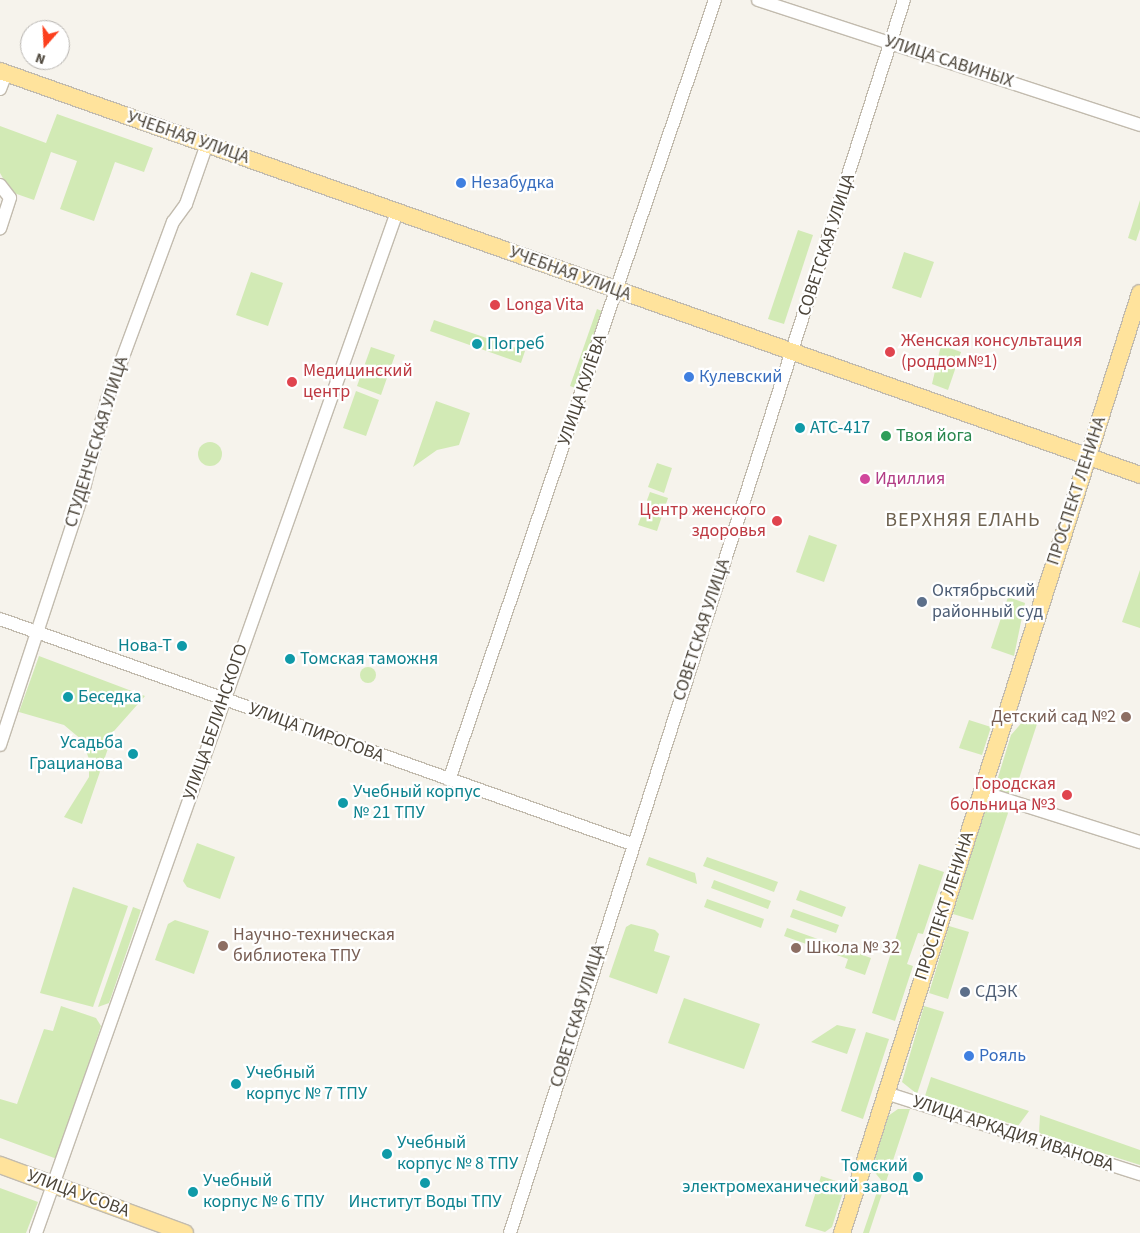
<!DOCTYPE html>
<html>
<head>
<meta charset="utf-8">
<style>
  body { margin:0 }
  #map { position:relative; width:1140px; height:1233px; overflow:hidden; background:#f6f3ec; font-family:"Source Sans 3",sans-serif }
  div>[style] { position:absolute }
  .green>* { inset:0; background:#d2eab5 }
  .round { border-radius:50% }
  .roads { filter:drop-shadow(1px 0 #c2bbae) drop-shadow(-1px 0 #c2bbae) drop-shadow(0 1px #c2bbae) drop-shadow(0 -1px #c2bbae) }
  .minor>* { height:12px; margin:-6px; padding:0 6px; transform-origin:6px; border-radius:6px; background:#fff }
  .major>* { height:16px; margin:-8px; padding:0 8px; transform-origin:8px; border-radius:8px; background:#ffe39c }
  .dots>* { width:14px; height:14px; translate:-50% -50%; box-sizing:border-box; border:2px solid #fff; border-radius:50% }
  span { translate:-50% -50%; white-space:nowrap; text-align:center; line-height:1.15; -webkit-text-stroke:4.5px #fff; paint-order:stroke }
  .street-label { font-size:18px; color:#4b4439 }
  .shop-label { font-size:18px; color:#366cbe }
  .left { translate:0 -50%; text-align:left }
  .health-label { font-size:18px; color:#be3a42 }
  .right { translate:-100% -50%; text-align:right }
  .culture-label { font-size:18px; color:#0d838f }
  .leisure-label { font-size:18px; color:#27864d }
  .hotel-label { font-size:18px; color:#b23c85 }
  .service-label { font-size:18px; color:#4e5e75 }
  .education-label { font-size:18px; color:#785e54 }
  .quarter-label { font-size:20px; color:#6e6250; letter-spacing:1px }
  .north { position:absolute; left:20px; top:20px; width:50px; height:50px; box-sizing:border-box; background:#fff; border:1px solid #b7b4b0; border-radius:50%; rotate:199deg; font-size:14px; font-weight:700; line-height:20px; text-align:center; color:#4b4439 }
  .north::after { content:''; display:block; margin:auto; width:18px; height:22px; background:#fc3f1d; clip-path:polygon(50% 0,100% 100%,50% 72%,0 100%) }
</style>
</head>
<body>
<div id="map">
  <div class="green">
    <i style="clip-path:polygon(57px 114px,153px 148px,144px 172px,115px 162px,94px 221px,60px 209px,77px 161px,51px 152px,34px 200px,11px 192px,0 173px,0 126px,46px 143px)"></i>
    <i style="clip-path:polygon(1140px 200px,1140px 229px,1136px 241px,1128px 238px)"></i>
    <i style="clip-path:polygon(798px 230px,813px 235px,784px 324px,768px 319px)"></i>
    <i style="clip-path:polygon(904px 252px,934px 262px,921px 298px,892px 288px)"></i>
    <i style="clip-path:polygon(251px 272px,283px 283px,268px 326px,236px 315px)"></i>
    <i style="clip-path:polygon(597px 309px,604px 312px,578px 389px,570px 386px)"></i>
    <i style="clip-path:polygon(434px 320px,525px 351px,521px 363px,430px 331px)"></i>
    <i style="clip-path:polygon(941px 345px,961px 352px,948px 390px,932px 384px)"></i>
    <i style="clip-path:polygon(371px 347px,395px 355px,381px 395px,357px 386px)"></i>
    <i style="clip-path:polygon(356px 391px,379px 400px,366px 436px,343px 428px)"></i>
    <i style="clip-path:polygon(436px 401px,470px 413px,459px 445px,437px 450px,413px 467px)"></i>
    <i class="round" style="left:198px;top:442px;width:24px;height:24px"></i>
    <i style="clip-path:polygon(657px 463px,672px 468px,664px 493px,648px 487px)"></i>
    <i style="clip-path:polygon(650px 492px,668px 498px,657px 531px,638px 525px)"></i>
    <i style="clip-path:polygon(809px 535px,837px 545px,824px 582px,796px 572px)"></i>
    <i style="clip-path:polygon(1140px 570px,1140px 628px,1122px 622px)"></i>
    <i style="clip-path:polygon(1008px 597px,1025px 603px,1014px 656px,991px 648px)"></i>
    <i style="clip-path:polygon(39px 656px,145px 696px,114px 731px,82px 824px,64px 817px,89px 777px,89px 759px,82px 740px,64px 725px,19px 712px)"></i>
    <i class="round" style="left:360px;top:667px;width:16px;height:16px"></i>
    <i style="clip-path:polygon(969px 720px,991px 727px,982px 755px,959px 748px)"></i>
    <i style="clip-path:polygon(1024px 720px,1037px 724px,1013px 797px,999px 793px,996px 784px,1011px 735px)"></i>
    <i style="clip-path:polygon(995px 807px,1009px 810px,973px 920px,953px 914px,983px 813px)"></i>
    <i style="clip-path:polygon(197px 843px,235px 857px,220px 899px,187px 887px,183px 881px)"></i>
    <i style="clip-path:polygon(649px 857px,695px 873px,697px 884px,646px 865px)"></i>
    <i style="clip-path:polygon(707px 857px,778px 882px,774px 892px,703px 866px)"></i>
    <i style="clip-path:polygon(919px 864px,944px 872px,923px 934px,918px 933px,913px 947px,907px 964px,913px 966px,895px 1021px,872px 1013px)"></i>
    <i style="clip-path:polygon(714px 880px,771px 901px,768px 909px,711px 888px)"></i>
    <i style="clip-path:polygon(73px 887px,128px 906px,93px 1007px,40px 993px)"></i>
    <i style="clip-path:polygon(800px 890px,846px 907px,842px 917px,796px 900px)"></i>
    <i style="clip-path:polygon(707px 899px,764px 919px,761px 928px,704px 907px)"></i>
    <i style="clip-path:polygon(133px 907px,141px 910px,109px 1003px,98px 1007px)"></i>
    <i style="clip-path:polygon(793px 909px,839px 925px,836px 933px,790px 917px)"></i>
    <i style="clip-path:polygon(175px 920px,209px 931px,194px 974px,155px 960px,168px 924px)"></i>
    <i style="clip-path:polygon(631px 924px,655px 930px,659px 934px,654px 951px,670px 956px,657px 994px,609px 977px,626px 927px)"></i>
    <i style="clip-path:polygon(949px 926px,969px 932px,948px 999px,929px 993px)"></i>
    <i style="clip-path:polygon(787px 928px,871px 958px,865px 975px,845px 968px,848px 959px,784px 936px)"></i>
    <i style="clip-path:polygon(684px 998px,760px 1024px,744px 1069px,668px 1043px)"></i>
    <i style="clip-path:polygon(61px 1006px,96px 1018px,101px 1026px,57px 1159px,0 1138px,0 1099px,17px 1104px,44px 1029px,53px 1031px)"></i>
    <i style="clip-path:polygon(924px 1006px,944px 1012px,917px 1094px,902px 1082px)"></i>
    <i style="clip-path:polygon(837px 1025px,856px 1029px,847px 1054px,811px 1042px)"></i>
    <i style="clip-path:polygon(866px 1032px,889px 1039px,863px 1119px,841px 1111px)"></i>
    <i style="clip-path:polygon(931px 1077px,1029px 1111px,1018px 1126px,925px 1096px)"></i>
    <i style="clip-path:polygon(898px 1109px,910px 1109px,869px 1233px,863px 1233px,881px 1180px,872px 1169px,888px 1116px)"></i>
    <i style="clip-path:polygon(1040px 1115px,1140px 1150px,1140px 1165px,1039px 1133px)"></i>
    <i style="clip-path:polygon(821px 1176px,842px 1183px,843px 1192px,832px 1227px,825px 1232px,805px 1226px)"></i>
    <i style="clip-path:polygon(0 1188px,38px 1202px,26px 1233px,0 1233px)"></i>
  </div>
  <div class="roads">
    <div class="minor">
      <i style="left:758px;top:0;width:402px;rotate:18.1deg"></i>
      <i style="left:0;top:89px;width:17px;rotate:-69deg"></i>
      <i style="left:0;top:185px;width:16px;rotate:52deg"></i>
      <i style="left:10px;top:198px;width:32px;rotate:108deg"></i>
      <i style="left:0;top:619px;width:671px;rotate:19.6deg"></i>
      <i style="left:0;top:745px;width:266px;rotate:-71.8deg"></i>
      <i style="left:83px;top:492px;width:95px;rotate:-75.4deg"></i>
      <i style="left:107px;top:400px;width:190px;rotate:-69.7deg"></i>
      <i style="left:173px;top:222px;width:22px;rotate:-54deg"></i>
      <i style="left:186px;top:204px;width:64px;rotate:-70.7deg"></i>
      <i style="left:449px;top:780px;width:824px;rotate:-71.17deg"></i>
      <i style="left:982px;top:792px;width:166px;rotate:17.6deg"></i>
      <i style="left:886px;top:1093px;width:267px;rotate:17.7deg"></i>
      <i style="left:36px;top:1233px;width:1083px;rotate:-70.53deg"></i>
      <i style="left:510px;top:1233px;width:1294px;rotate:-72.28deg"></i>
    </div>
    <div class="major">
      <i style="left:0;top:71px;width:1209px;rotate:19.51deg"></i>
      <i style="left:0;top:1165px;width:197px;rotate:20.2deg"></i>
      <i style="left:842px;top:1233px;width:986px;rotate:-72.41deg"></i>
    </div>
  </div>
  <div class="dots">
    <i style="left:461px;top:183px;background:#3f7fe0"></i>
    <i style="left:495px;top:305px;background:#e0444e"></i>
    <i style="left:477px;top:344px;background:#0f9aa8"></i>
    <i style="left:890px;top:352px;background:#e0444e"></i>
    <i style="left:689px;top:377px;background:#3f7fe0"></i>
    <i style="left:292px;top:382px;background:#e0444e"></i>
    <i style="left:800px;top:428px;background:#0f9aa8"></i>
    <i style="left:886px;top:436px;background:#2e9e5b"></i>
    <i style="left:865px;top:479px;background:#d1479c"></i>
    <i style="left:777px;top:521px;background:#e0444e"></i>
    <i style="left:922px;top:602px;background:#5c6f8a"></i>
    <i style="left:182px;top:646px;background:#0f9aa8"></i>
    <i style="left:290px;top:659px;background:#0f9aa8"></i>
    <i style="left:68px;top:697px;background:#0f9aa8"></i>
    <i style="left:1126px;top:717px;background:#8d6e63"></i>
    <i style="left:133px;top:754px;background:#0f9aa8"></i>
    <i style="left:1067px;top:795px;background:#e0444e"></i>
    <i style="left:343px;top:803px;background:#0f9aa8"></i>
    <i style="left:223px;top:946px;background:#8d6e63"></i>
    <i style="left:796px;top:948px;background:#8d6e63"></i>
    <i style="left:965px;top:992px;background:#5c6f8a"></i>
    <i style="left:969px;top:1056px;background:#3f7fe0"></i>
    <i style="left:236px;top:1084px;background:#0f9aa8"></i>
    <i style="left:387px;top:1154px;background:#0f9aa8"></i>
    <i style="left:918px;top:1177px;background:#0f9aa8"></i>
    <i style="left:425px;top:1183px;background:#0f9aa8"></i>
    <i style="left:193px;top:1192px;background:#0f9aa8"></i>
  </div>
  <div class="street-label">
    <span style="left:949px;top:62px;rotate:18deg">УЛИЦА САВИНЫХ</span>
    <span style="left:188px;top:138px;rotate:19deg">УЧЕБНАЯ УЛИЦА</span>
    <span style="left:827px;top:245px;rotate:-72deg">СОВЕТСКАЯ УЛИЦА</span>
    <span style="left:570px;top:274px;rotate:20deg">УЧЕБНАЯ УЛИЦА</span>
    <span style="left:583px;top:390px;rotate:-71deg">УЛИЦА КУЛЁВА</span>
    <span style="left:97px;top:442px;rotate:-73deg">СТУДЕНЧЕСКАЯ УЛИЦА</span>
    <span style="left:1077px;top:491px;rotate:-72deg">ПРОСПЕКТ ЛЕНИНА</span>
    <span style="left:702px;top:630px;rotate:-72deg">СОВЕТСКАЯ УЛИЦА</span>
    <span style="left:216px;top:722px;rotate:-71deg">УЛИЦА БЕЛИНСКОГО</span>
    <span style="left:316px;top:733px;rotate:20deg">УЛИЦА ПИРОГОВА</span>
    <span style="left:945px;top:906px;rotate:-72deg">ПРОСПЕКТ ЛЕНИНА</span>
    <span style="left:578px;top:1016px;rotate:-73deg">СОВЕТСКАЯ УЛИЦА</span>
    <span style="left:1013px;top:1134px;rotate:18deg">УЛИЦА АРКАДИЯ ИВАНОВА</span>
    <span style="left:78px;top:1194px;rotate:20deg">УЛИЦА УСОВА</span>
  </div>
  <div class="shop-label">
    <span class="left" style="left:471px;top:183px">Незабудка</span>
    <span class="left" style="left:699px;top:377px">Кулевский</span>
    <span class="left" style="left:979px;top:1056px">Рояль</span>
  </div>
  <div class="health-label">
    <span class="left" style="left:506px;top:305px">Longa Vita</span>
    <span class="left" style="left:901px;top:352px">Женская консультация<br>(роддом№1)</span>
    <span class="left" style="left:303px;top:382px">Медицинский<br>центр</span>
    <span class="right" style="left:766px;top:521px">Центр женского<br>здоровья</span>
    <span class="right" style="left:1056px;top:795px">Городская<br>больница №3</span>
  </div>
  <div class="culture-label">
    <span class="left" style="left:487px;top:344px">Погреб</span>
    <span class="left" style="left:810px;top:428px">АТС-417</span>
    <span class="right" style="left:172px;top:646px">Нова-Т</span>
    <span class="left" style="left:300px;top:659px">Томская таможня</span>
    <span class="left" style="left:78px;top:697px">Беседка</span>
    <span class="right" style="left:123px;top:754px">Усадьба<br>Грацианова</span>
    <span class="left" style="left:353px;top:803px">Учебный корпус<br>№ 21 ТПУ</span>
    <span class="left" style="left:246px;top:1084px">Учебный<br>корпус № 7 ТПУ</span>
    <span class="left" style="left:397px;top:1154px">Учебный<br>корпус № 8 ТПУ</span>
    <span class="right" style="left:908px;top:1177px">Томский<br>электромеханический завод</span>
    <span class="left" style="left:203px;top:1192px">Учебный<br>корпус № 6 ТПУ</span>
    <span style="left:425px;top:1202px">Институт Воды ТПУ</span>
  </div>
  <div class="leisure-label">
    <span class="left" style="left:896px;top:436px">Твоя йога</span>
  </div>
  <div class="hotel-label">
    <span class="left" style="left:875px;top:479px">Идиллия</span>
  </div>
  <div class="service-label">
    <span class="left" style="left:932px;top:602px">Октябрьский<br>районный суд</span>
    <span class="left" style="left:975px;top:992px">СДЭК</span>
  </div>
  <div class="education-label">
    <span class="right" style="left:1116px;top:717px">Детский сад №2</span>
    <span class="left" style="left:233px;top:946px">Научно-техническая<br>библиотека ТПУ</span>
    <span class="left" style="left:806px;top:948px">Школа № 32</span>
  </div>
  <div class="quarter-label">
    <span style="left:963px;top:520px">ВЕРХНЯЯ ЕЛАНЬ</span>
  </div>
  <div class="north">N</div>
</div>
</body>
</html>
